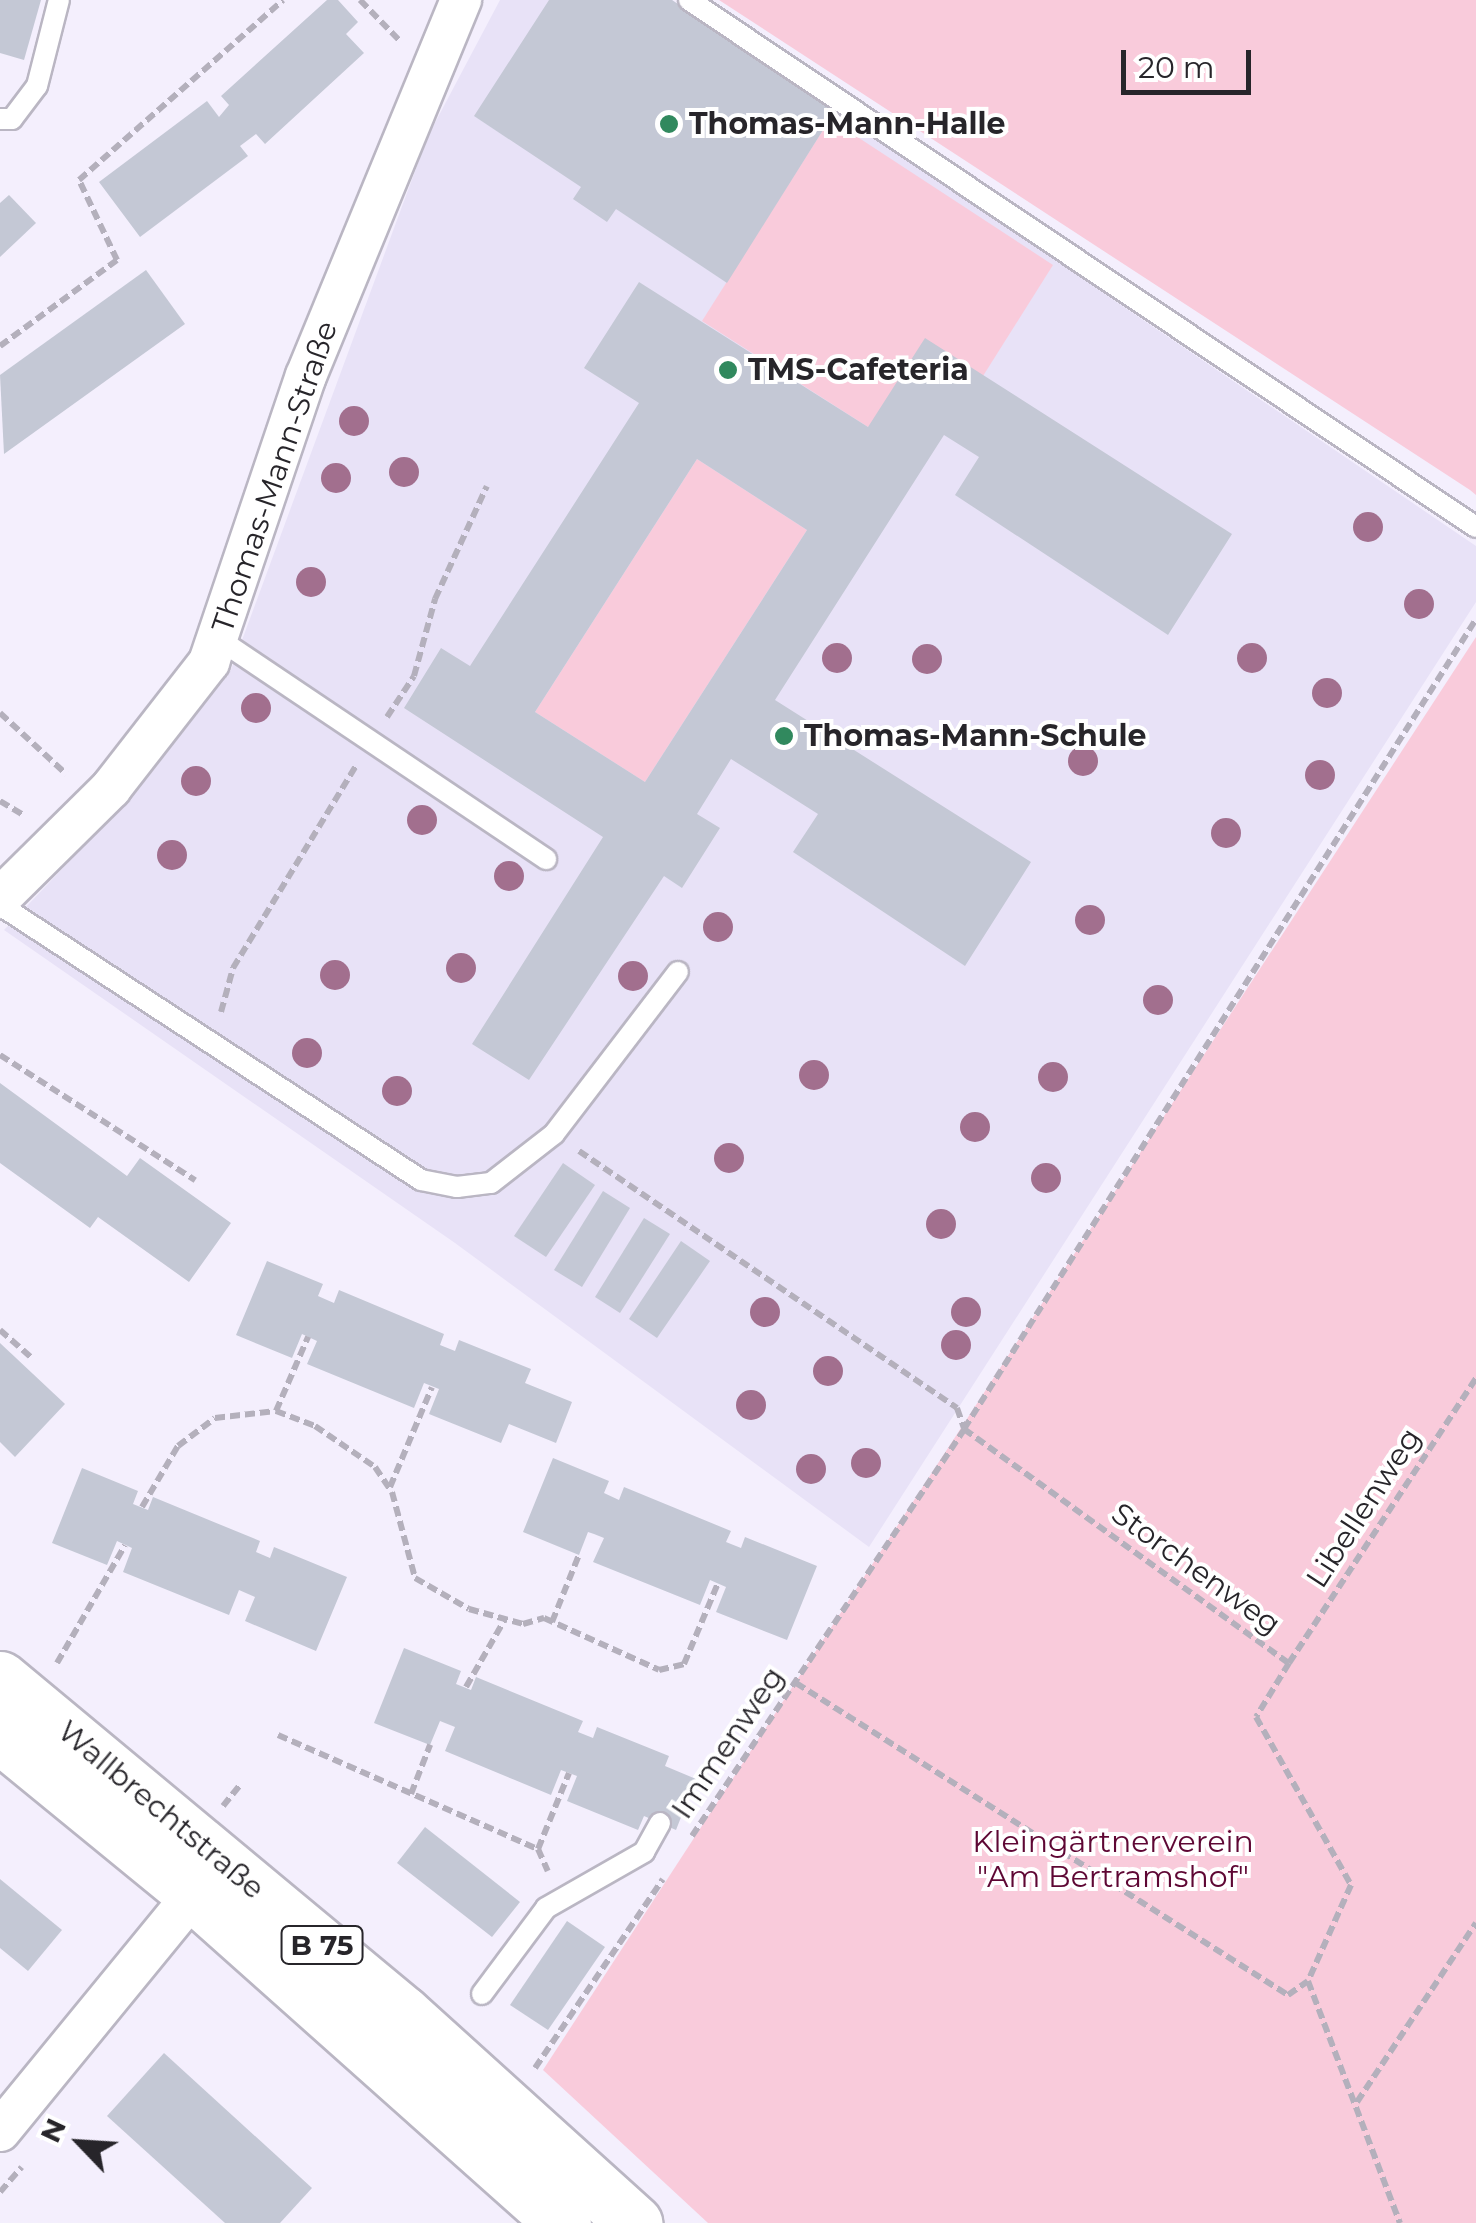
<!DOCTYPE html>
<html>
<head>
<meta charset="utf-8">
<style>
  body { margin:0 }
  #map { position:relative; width:1476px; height:2223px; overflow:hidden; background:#f4effd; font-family:Montserrat,sans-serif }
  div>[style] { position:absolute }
  .built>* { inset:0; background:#e8e2f7 }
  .green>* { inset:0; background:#f9cbdb }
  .building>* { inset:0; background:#c4c8d5 }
  .path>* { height:6px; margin-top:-3px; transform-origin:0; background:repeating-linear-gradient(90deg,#b4b0bc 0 10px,transparent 0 15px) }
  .roads { filter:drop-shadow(2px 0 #bab6c3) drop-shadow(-2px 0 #bab6c3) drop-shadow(0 2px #bab6c3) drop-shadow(0 -2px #bab6c3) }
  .service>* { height:20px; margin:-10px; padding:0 10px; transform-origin:10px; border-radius:10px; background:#fff }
  .minor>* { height:40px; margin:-20px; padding:0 20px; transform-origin:20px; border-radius:20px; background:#fff }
  .primary>* { height:55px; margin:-27.5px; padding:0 27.5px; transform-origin:27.5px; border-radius:27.5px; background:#fff }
  .trees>* { width:30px; height:30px; margin:-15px; border-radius:50%; background:#a26f8e }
  .dots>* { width:28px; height:28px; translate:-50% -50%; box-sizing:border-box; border:5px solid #fff; border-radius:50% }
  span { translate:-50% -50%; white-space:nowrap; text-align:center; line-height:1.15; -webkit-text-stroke:8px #fff; paint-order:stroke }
  .shield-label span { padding:2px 8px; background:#fff; border:2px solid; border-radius:8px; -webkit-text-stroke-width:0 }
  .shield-label { font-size:28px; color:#27252a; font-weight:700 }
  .poi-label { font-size:30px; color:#27252a; font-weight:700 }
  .left { translate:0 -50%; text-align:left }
  .street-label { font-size:30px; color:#27252a }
  .park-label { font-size:30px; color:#5e0734 }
  .north { position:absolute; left:30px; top:2093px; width:100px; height:100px; -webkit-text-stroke:8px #fff; paint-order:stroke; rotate:295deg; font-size:28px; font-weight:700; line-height:40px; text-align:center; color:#27252a }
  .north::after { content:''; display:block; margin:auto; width:35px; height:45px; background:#27252a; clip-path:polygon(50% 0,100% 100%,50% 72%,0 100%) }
  .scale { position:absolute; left:1121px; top:50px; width:130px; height:45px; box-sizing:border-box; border:5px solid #27252a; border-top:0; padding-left:12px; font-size:30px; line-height:35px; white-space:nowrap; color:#27252a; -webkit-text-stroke:8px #fff; paint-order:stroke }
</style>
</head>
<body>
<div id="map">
  <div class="built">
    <i style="clip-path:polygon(500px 0,672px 0,1476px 546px,1476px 602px,869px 1547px,455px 1243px,4px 930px,125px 803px,231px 670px,428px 136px)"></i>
  </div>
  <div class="green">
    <i style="clip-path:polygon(719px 0,1476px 0,1476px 495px,1470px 490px)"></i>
    <i style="clip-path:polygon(830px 119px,1053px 265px,983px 376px,868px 427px,702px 321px)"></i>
    <i style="clip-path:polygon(697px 459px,807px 530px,645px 782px,535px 712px)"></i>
    <i style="clip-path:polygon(1476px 637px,1476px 2223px,708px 2223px,543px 2070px)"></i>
  </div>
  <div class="building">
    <i style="clip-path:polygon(0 0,41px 0,24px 60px,0 53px)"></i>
    <i style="clip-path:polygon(327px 0,338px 0,358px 22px,346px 34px,364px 53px,265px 144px,256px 134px,240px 146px,248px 156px,140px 237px,99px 182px,207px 101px,219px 117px,229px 105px,221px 96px)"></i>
    <i style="clip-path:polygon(549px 0,672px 0,835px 111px,727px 283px,616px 209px,607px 222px,573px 199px,581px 187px,474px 116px)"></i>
    <i style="clip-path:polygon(9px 195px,36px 223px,0 257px,0 203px)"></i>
    <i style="clip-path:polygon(146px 270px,185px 324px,4px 454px,0 375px)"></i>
    <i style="clip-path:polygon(evenodd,639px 282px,868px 427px,925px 338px,1232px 534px,1168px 635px,955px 495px,979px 457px,944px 435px,775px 700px,1031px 862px,965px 966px,793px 852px,818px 814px,731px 759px,697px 814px,720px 828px,682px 888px,664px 876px,529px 1080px,472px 1044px,603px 837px,404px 708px,441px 648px,470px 666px,639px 403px,584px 368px,639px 282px,697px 459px,807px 530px,645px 782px,535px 712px,697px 459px)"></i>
    <i style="clip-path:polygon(0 1083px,127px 1176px,140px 1158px,231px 1223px,189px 1282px,98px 1217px,90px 1228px,0 1163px)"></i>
    <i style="clip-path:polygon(563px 1163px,595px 1185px,546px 1257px,514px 1236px)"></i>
    <i style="clip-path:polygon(603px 1191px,630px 1208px,582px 1287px,554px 1270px)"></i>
    <i style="clip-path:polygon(644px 1218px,670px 1234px,620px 1313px,595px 1297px)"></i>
    <i style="clip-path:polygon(681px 1241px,710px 1261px,657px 1338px,629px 1319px)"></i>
    <i style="clip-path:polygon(267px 1261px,323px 1284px,318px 1296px,327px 1300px,334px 1303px,339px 1290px,444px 1334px,440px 1345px,455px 1351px,459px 1340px,531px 1369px,525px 1383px,572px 1402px,556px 1443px,509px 1424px,501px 1443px,429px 1414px,439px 1389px,424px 1383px,414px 1408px,307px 1364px,317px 1341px,302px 1334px,292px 1358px,236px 1335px)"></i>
    <i style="clip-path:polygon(0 1343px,65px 1404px,15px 1457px,0 1442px)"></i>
    <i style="clip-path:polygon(553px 1458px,609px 1481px,604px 1493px,619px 1500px,624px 1487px,731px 1531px,726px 1542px,741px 1548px,745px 1537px,817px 1566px,787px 1640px,716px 1612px,726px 1587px,710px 1580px,700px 1605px,593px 1562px,604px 1538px,594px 1534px,588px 1532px,579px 1555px,523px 1532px)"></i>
    <i style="clip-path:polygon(82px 1468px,138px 1491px,133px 1504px,148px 1510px,153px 1497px,260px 1541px,256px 1552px,270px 1558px,274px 1547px,347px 1577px,316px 1651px,245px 1621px,255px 1597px,239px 1590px,229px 1615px,123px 1572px,132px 1548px,117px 1541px,107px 1565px,52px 1543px)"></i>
    <i style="clip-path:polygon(404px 1648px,461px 1671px,456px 1684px,471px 1690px,476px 1677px,583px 1721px,578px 1732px,593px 1738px,597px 1727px,669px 1756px,665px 1766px,696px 1779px,676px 1830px,644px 1816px,638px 1830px,567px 1801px,577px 1776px,561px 1770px,551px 1795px,445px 1751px,455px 1727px,440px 1721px,430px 1745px,374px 1723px)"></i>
    <i style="clip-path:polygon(425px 1827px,520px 1902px,492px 1937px,397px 1863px)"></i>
    <i style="clip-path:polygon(0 1879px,62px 1930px,28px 1971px,0 1948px)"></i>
    <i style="clip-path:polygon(567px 1921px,605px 1947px,548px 2030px,510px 2005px)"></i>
    <i style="clip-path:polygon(164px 2053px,312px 2188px,280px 2223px,225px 2223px,107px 2116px)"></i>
  </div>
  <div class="path">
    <i style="left:360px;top:0;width:59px;rotate:45.7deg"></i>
    <i style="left:0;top:346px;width:145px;rotate:-36.3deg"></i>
    <i style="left:117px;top:260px;width:89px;rotate:-115.4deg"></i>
    <i style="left:79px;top:180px;width:272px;rotate:-41.4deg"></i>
    <i style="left:779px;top:371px;width:8px;rotate:-60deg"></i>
    <i style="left:0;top:713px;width:90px;rotate:42.7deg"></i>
    <i style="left:387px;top:717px;width:49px;rotate:-56.6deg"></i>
    <i style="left:414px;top:676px;width:80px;rotate:-74.7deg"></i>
    <i style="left:435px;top:599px;width:124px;rotate:-65.3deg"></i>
    <i style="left:0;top:801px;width:29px;rotate:31deg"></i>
    <i style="left:221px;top:1012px;width:46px;rotate:-74.7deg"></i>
    <i style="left:233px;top:968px;width:237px;rotate:-58.7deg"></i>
    <i style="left:0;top:1055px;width:232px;rotate:32.7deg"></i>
    <i style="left:579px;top:1151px;width:457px;rotate:34.2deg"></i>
    <i style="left:957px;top:1408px;width:21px;rotate:71deg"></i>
    <i style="left:0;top:1330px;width:44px;rotate:41.3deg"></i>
    <i style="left:276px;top:1411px;width:81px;rotate:-66.6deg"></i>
    <i style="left:964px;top:1429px;width:400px;rotate:35.8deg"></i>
    <i style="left:1289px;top:1663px;width:63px;rotate:121.4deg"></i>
    <i style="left:1256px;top:1717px;width:193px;rotate:60.5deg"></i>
    <i style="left:1351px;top:1885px;width:105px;rotate:114.1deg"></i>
    <i style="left:1308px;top:1981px;width:259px;rotate:69.2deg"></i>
    <i style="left:390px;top:1487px;width:108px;rotate:-67.2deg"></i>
    <i style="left:142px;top:1507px;width:71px;rotate:-59.5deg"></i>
    <i style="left:178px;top:1446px;width:46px;rotate:-37.1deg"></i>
    <i style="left:215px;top:1418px;width:61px;rotate:-6.5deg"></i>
    <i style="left:276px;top:1411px;width:42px;rotate:21deg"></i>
    <i style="left:315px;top:1426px;width:73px;rotate:34.3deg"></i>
    <i style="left:375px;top:1467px;width:30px;rotate:56deg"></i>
    <i style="left:392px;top:1492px;width:89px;rotate:75deg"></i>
    <i style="left:415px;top:1578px;width:62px;rotate:29.9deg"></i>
    <i style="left:469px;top:1609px;width:56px;rotate:15.5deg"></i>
    <i style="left:523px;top:1624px;width:22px;rotate:-16deg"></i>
    <i style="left:544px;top:1618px;width:126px;rotate:24.3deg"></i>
    <i style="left:659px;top:1670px;width:26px;rotate:-13deg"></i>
    <i style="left:684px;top:1664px;width:88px;rotate:-67.2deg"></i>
    <i style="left:552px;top:1622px;width:72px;rotate:-68.1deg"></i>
    <i style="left:57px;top:1663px;width:136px;rotate:-60deg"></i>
    <i style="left:1289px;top:1663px;width:341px;rotate:-56.7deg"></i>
    <i style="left:796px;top:1683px;width:583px;rotate:32.38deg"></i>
    <i style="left:1288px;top:1995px;width:24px;rotate:-35deg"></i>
    <i style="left:466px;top:1687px;width:76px;rotate:-60.1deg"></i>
    <i style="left:278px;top:1735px;width:284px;rotate:23.7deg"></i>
    <i style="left:538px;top:1849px;width:82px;rotate:-67.8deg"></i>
    <i style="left:411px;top:1794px;width:53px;rotate:-68.8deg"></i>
    <i style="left:223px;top:1806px;width:28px;rotate:-51deg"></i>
    <i style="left:692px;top:1836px;width:490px;rotate:-56.2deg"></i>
    <i style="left:964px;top:1429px;width:958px;rotate:-57.7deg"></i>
    <i style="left:538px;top:1849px;width:24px;rotate:66deg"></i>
    <i style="left:535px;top:2068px;width:228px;rotate:-55.9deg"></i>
    <i style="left:1357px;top:2102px;width:215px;rotate:-56.4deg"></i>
    <i style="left:0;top:2192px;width:33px;rotate:-49deg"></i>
  </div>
  <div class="roads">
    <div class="service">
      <i style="left:689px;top:0;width:947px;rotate:33.81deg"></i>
      <i style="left:0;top:119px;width:12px"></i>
      <i style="left:12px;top:119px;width:41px;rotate:-52.9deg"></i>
      <i style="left:37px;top:86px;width:89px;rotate:-75.7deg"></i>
      <i style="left:220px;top:640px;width:393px;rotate:33.9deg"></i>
      <i style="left:0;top:905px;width:503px;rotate:33.15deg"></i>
      <i style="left:421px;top:1180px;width:37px;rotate:11deg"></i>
      <i style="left:457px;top:1187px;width:34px;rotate:-7deg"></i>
      <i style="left:491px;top:1183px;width:80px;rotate:-37.9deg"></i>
      <i style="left:554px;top:1134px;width:204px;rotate:-52.6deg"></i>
      <i style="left:482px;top:1994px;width:107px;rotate:-53.3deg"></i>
      <i style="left:546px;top:1908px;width:113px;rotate:-29.7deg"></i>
      <i style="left:644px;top:1852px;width:33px;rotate:-61deg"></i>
    </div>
    <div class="minor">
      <i style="left:0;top:898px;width:156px;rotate:-44.7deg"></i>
      <i style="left:111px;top:788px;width:160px;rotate:-52.1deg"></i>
      <i style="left:209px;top:662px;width:302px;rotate:-71.3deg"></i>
      <i style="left:306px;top:376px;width:407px;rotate:-67.6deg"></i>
      <i style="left:0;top:2131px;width:306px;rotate:-50.7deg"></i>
    </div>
    <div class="primary">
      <i style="left:0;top:1679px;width:524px;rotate:39.74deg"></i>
      <i style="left:403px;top:2014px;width:312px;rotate:42.1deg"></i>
      <i style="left:0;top:1735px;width:251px;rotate:39.3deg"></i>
      <i style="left:194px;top:1894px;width:494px;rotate:41.7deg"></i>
    </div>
  </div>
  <div class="trees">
    <i style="left:354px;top:421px"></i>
    <i style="left:404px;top:472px"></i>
    <i style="left:336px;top:478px"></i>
    <i style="left:1368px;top:527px"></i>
    <i style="left:311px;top:582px"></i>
    <i style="left:1419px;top:604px"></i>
    <i style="left:837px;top:658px"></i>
    <i style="left:1252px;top:658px"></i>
    <i style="left:927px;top:659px"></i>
    <i style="left:1327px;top:693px"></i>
    <i style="left:256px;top:708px"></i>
    <i style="left:1083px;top:761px"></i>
    <i style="left:1320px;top:775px"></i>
    <i style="left:196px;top:781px"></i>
    <i style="left:422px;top:820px"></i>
    <i style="left:1226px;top:833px"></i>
    <i style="left:172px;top:855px"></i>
    <i style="left:509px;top:876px"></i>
    <i style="left:1090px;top:920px"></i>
    <i style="left:718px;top:927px"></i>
    <i style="left:461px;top:968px"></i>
    <i style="left:335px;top:975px"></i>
    <i style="left:633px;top:976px"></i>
    <i style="left:1158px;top:1000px"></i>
    <i style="left:307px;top:1053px"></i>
    <i style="left:814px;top:1075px"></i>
    <i style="left:1053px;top:1077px"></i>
    <i style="left:397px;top:1091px"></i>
    <i style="left:975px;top:1127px"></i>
    <i style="left:729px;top:1158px"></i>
    <i style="left:1046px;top:1178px"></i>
    <i style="left:941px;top:1224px"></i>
    <i style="left:765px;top:1312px"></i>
    <i style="left:966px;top:1312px"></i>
    <i style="left:956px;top:1345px"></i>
    <i style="left:828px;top:1371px"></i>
    <i style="left:751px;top:1405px"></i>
    <i style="left:866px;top:1463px"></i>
    <i style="left:811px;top:1469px"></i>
  </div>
  <div class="dots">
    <i style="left:669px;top:124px;background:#31895e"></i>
    <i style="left:728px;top:370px;background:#31895e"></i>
    <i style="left:784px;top:736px;background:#31895e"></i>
  </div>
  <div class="shield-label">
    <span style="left:322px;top:1945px">B 75</span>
  </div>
  <div class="poi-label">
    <span class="left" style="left:689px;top:124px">Thomas-Mann-Halle</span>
    <span class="left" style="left:748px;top:370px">TMS-Cafeteria</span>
    <span class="left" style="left:804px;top:736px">Thomas-Mann-Schule</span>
  </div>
  <div class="street-label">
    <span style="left:275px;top:477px;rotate:-71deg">Thomas-Mann-Straße</span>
    <span style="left:1364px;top:1508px;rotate:-57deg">Libellenweg</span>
    <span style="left:1196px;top:1569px;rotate:36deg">Storchenweg</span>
    <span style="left:728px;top:1743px;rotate:-56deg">Immenweg</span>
    <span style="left:161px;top:1810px;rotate:40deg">Wallbrechtstraße</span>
  </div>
  <div class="park-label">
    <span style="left:1113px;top:1859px">Kleingärtnerverein<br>"Am Bertramshof"</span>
  </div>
  <div class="north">N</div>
  <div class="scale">20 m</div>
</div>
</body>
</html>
